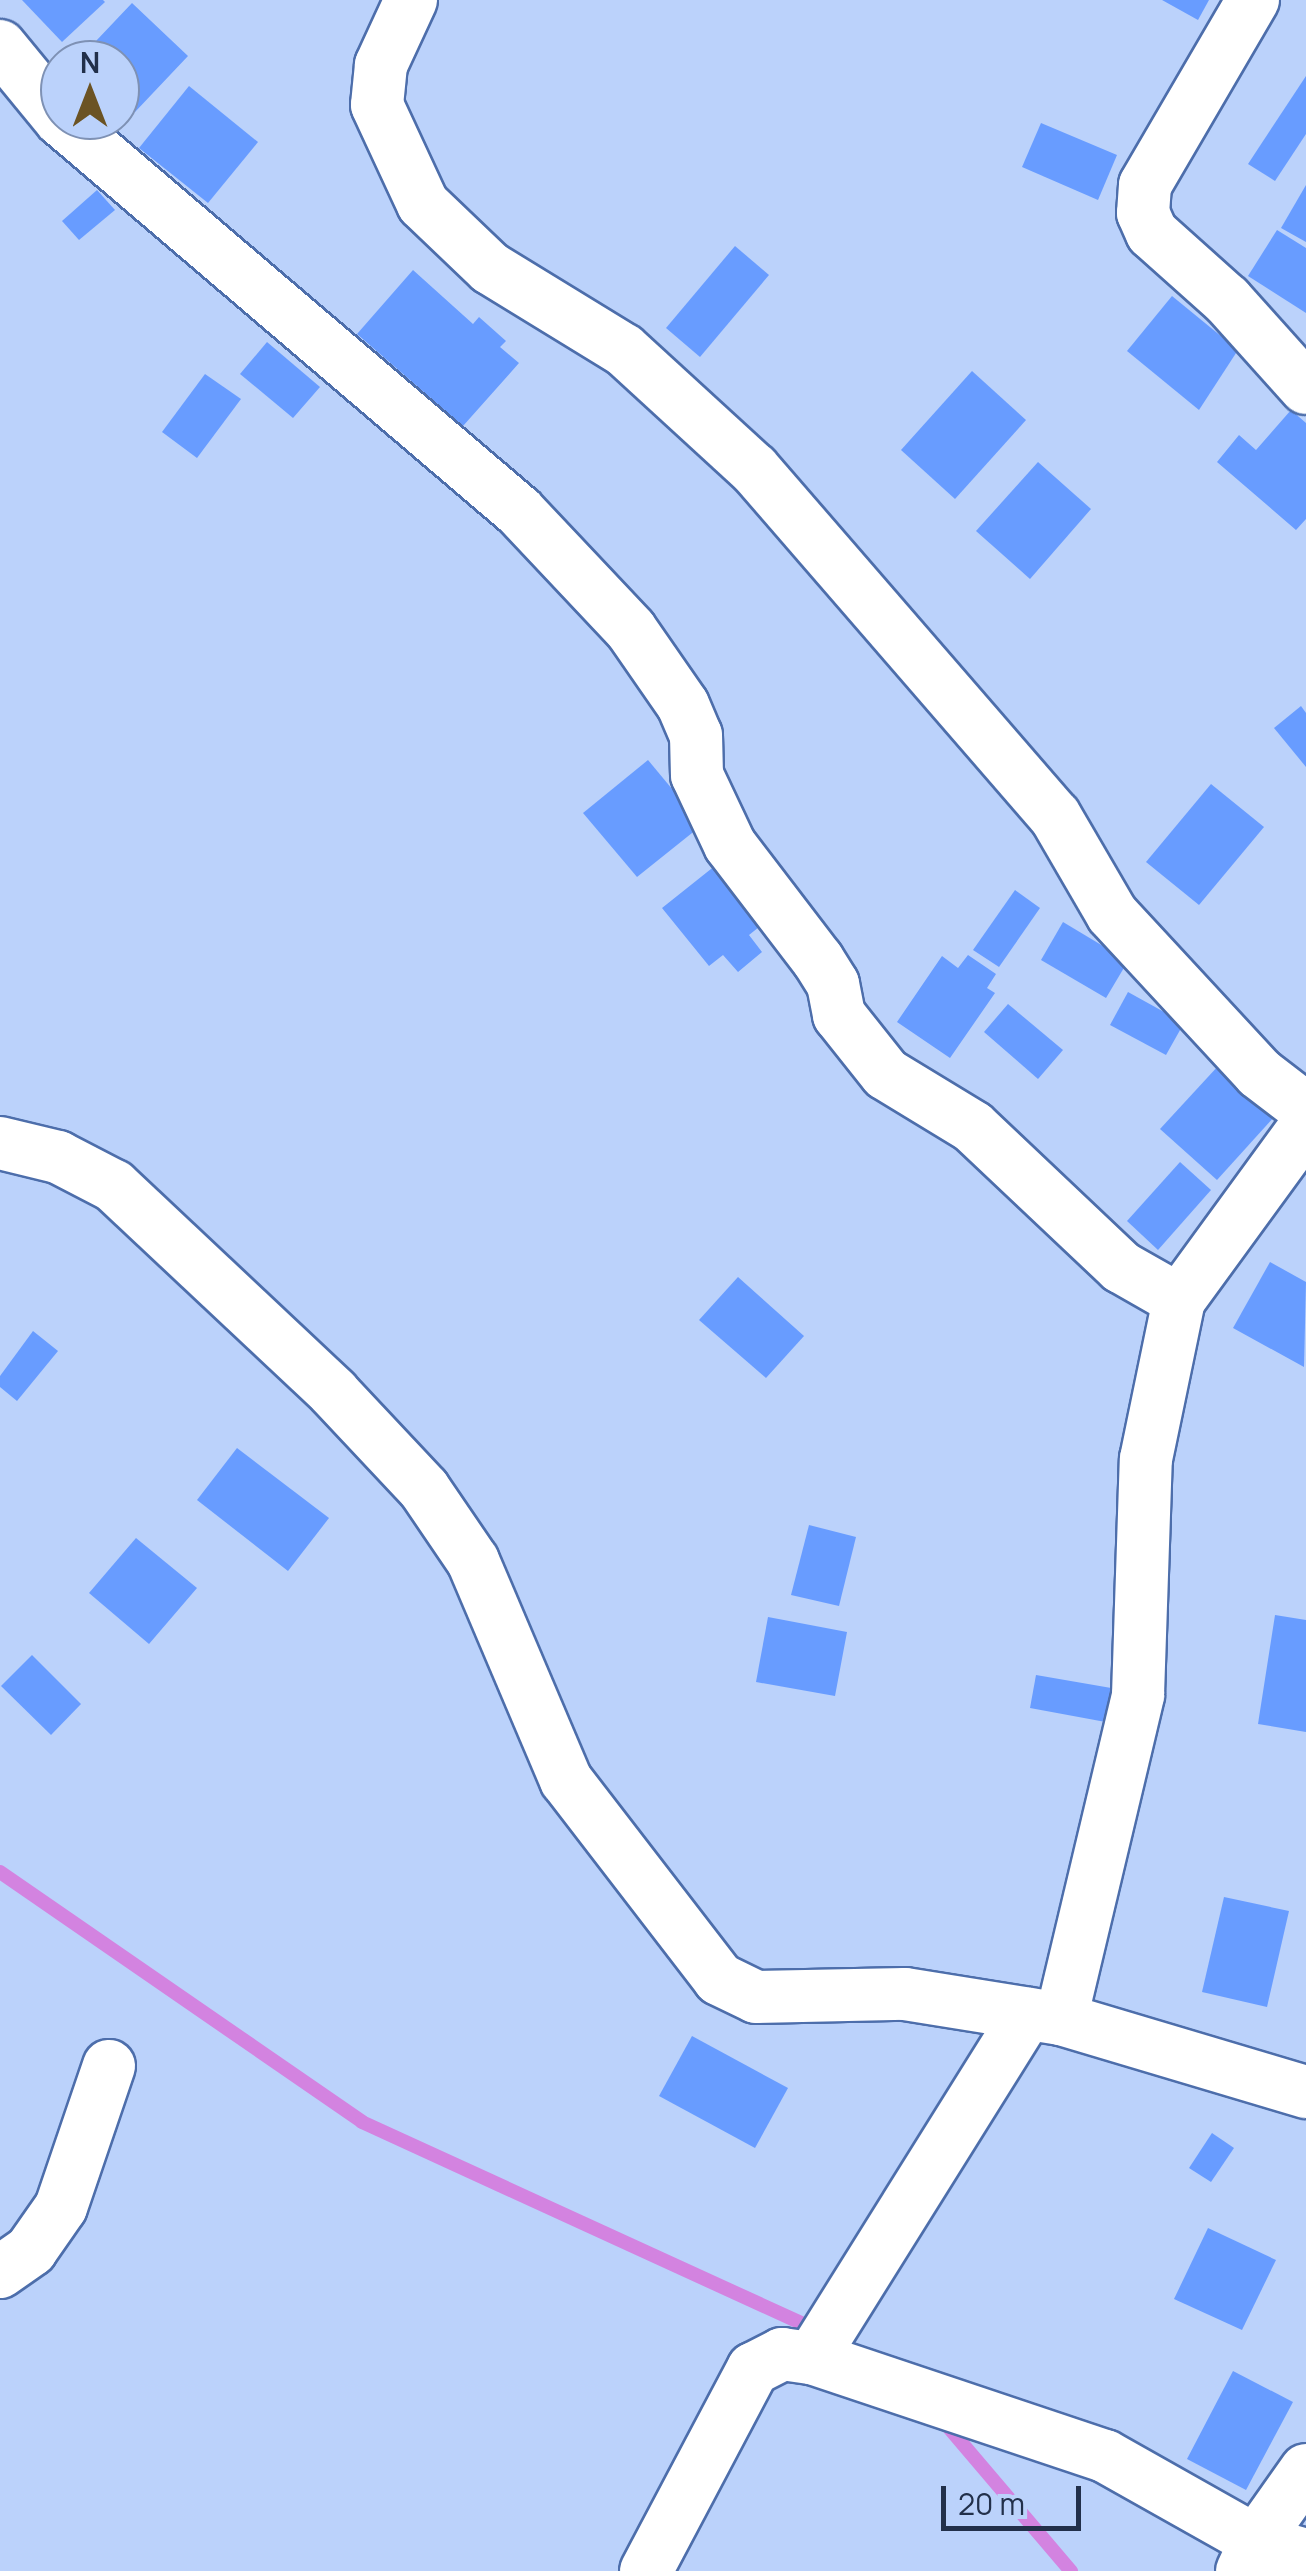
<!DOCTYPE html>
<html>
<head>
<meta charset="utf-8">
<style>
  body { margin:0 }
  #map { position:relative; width:1306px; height:2571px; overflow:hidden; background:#bbd2fb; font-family:Manrope,sans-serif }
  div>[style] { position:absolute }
  .stream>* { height:14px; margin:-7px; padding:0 7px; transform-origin:7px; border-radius:7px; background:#d383e0 }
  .building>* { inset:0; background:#689cff }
  .roads { filter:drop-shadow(2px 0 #4d6eab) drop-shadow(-2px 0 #4d6eab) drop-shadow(0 2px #4d6eab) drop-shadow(0 -2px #4d6eab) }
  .street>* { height:52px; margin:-26px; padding:0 26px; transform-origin:26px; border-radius:26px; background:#fff }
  span { translate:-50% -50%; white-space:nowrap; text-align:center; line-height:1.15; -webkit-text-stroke:10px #bbd2fb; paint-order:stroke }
  .north { position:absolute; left:40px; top:40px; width:100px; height:100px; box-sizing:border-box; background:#bbd2fb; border:2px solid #7e91b4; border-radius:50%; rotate:0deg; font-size:28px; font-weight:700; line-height:40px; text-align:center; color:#22304a }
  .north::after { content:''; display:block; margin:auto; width:35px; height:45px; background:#6b5323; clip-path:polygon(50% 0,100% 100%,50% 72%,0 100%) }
  .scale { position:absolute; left:941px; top:2486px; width:140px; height:45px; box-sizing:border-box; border:5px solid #22304a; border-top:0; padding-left:12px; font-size:30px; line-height:35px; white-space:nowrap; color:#22304a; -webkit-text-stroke:8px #bbd2fb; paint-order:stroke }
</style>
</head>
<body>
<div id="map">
  <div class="stream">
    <i style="left:0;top:1872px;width:440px;rotate:34.6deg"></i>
    <i style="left:362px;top:2122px;width:499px;rotate:24.6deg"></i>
    <i style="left:944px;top:2422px;width:196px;rotate:49.6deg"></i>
  </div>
  <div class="building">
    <i style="clip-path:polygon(22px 0,103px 0,105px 2px,62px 42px)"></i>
    <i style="clip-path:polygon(1162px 0,1209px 0,1198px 20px)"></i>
    <i style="clip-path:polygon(132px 3px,188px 56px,135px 112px,120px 98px,120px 60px,78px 60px)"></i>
    <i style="clip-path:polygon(1306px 76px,1306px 134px,1275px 181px,1248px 164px)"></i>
    <i style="clip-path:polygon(189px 86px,258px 142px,208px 203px,139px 148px)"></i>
    <i style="clip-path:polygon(1041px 123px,1117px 155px,1098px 200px,1022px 167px)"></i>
    <i style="clip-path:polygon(1306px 185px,1306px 242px,1281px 228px)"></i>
    <i style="clip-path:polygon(97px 190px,115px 210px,79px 240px,62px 221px)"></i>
    <i style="clip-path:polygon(1277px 230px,1306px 248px,1306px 313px,1248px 276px)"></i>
    <i style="clip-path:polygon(735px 246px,769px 275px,700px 357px,666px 328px)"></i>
    <i style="clip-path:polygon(413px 270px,473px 324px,479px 317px,506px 341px,500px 347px,519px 363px,463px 426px,357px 334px)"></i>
    <i style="clip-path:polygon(1172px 296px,1238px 350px,1199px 410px,1127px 351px)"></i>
    <i style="clip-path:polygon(267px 342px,320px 387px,293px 418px,240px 374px)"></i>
    <i style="clip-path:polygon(972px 371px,1026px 420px,955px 499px,901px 450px)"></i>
    <i style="clip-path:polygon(205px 374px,241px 399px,197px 458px,162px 432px)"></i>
    <i style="clip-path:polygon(1291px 410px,1306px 423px,1306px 519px,1296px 530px,1217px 462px,1239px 435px,1256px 450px)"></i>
    <i style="clip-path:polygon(1038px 462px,1091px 509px,1030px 579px,976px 531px)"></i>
    <i style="clip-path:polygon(1301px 706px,1306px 713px,1306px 767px,1274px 728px)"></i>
    <i style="clip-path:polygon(648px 760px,702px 825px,637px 877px,583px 813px)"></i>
    <i style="clip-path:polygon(1211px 784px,1264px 827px,1199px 905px,1146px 862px)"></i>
    <i style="clip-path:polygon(716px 865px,764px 923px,749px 935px,762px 952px,738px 972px,723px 955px,709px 966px,662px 908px)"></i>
    <i style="clip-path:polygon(1015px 890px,1040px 908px,999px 967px,973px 950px)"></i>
    <i style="clip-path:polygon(1063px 922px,1128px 961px,1106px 998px,1041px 960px)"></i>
    <i style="clip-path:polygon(968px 955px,996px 974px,987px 988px,995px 993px,950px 1058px,897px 1022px,942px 956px,958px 968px)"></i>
    <i style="clip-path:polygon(1128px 992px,1184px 1023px,1166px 1055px,1110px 1025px)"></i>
    <i style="clip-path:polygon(1008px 1004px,1063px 1050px,1038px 1079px,984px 1032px)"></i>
    <i style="clip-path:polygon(1219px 1065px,1275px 1116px,1217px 1180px,1160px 1129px)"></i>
    <i style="clip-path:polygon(1180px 1162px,1211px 1190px,1158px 1250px,1127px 1221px)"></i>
    <i style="clip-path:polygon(1270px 1262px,1306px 1282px,1304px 1367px,1233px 1328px)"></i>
    <i style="clip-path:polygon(738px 1277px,804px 1336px,766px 1378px,699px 1320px)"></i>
    <i style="clip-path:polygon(33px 1331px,58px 1351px,17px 1401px,0 1387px,0 1376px)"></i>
    <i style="clip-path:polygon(237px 1448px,329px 1518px,288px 1571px,197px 1500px)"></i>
    <i style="clip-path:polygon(809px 1525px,856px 1537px,839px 1606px,791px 1595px)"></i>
    <i style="clip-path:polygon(136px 1538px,197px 1588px,149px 1644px,89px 1593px)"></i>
    <i style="clip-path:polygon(1275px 1615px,1306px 1620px,1306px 1732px,1258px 1724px)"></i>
    <i style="clip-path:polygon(768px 1617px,847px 1632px,835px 1696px,756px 1682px)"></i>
    <i style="clip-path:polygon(32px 1655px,81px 1704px,51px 1735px,1px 1686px)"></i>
    <i style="clip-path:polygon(1036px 1675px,1117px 1689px,1111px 1723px,1030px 1708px)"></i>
    <i style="clip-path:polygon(1224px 1897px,1289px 1911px,1267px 2007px,1202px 1992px)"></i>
    <i style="clip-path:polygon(692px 2036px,788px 2088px,755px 2148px,659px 2096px)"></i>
    <i style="clip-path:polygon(1212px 2133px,1234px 2148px,1211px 2182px,1189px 2168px)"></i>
    <i style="clip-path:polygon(1208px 2228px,1276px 2260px,1242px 2330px,1174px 2299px)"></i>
    <i style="clip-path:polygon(1233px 2371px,1293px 2402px,1246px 2490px,1187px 2459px)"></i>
  </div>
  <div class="roads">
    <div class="street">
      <i style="left:411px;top:0;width:72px;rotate:114.8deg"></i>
      <i style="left:381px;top:65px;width:40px;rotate:95.7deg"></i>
      <i style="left:377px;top:105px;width:109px;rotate:65.1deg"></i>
      <i style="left:423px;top:204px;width:93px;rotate:43.7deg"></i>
      <i style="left:490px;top:268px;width:157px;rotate:31.5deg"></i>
      <i style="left:624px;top:350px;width:176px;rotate:42.5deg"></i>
      <i style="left:754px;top:469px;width:459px;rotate:49.1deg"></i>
      <i style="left:1055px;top:816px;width:113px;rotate:59.8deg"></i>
      <i style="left:1112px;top:914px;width:217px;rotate:47.2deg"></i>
      <i style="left:1259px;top:1073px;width:59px;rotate:37.5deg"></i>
      <i style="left:1253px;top:0;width:214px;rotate:120.3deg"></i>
      <i style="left:1145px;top:185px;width:28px;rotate:94deg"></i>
      <i style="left:1143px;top:213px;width:22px;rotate:66deg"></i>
      <i style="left:1152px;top:233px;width:101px;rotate:41.8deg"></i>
      <i style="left:1227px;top:300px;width:118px;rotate:48.1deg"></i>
      <i style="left:0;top:46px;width:94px;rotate:50.6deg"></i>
      <i style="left:61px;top:120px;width:602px;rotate:40.49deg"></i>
      <i style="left:519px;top:511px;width:163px;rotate:46.7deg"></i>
      <i style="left:631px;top:630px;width:91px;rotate:55.3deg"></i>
      <i style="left:683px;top:705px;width:33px;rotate:67deg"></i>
      <i style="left:696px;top:735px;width:40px;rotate:88.6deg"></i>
      <i style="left:697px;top:775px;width:77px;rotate:64.8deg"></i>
      <i style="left:730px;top:845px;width:145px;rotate:52.6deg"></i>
      <i style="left:818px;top:960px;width:28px;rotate:58deg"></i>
      <i style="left:833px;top:984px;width:32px;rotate:79deg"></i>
      <i style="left:839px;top:1015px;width:75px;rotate:51.5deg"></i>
      <i style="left:886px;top:1074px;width:102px;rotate:31.3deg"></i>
      <i style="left:973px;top:1127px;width:204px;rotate:43.4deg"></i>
      <i style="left:1121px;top:1267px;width:67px;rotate:29.6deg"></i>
      <i style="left:1179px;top:1300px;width:215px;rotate:-53.9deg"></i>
      <i style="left:0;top:1143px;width:60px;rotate:13.6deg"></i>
      <i style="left:58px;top:1157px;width:63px;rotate:27.4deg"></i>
      <i style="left:114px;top:1186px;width:301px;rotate:43.2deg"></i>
      <i style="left:333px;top:1392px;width:133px;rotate:46.8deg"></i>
      <i style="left:424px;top:1489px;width:87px;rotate:55.8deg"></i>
      <i style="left:473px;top:1561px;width:238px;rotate:67deg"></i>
      <i style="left:566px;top:1780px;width:251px;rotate:52.4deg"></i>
      <i style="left:719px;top:1979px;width:41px;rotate:25.9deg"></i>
      <i style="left:756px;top:1997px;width:149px;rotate:-1.2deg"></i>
      <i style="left:905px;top:1994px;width:158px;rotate:9.1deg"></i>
      <i style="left:1061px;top:2019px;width:256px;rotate:16.6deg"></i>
      <i style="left:1061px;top:2019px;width:333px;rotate:-76.6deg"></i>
      <i style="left:1138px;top:1695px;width:236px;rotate:-88.1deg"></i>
      <i style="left:1146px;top:1459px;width:162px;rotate:-78.3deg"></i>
      <i style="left:0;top:2272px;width:38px;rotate:-35deg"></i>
      <i style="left:31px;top:2250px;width:52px;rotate:-55.1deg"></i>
      <i style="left:61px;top:2207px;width:149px;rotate:-71.2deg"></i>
      <i style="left:812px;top:2358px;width:406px;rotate:-58deg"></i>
      <i style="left:1306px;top:2470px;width:87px;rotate:125.2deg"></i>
      <i style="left:1256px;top:2541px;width:52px;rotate:15.6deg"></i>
      <i style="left:646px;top:2571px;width:229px;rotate:-62.1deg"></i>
      <i style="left:753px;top:2369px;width:33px;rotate:-27deg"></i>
      <i style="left:782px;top:2354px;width:30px;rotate:8deg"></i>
      <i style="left:812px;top:2358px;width:309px;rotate:18.5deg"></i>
      <i style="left:1105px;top:2456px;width:173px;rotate:29.4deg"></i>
      <i style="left:1256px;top:2541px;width:33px;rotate:115deg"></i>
    </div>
  </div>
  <div class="north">N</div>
  <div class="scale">20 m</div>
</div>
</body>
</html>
